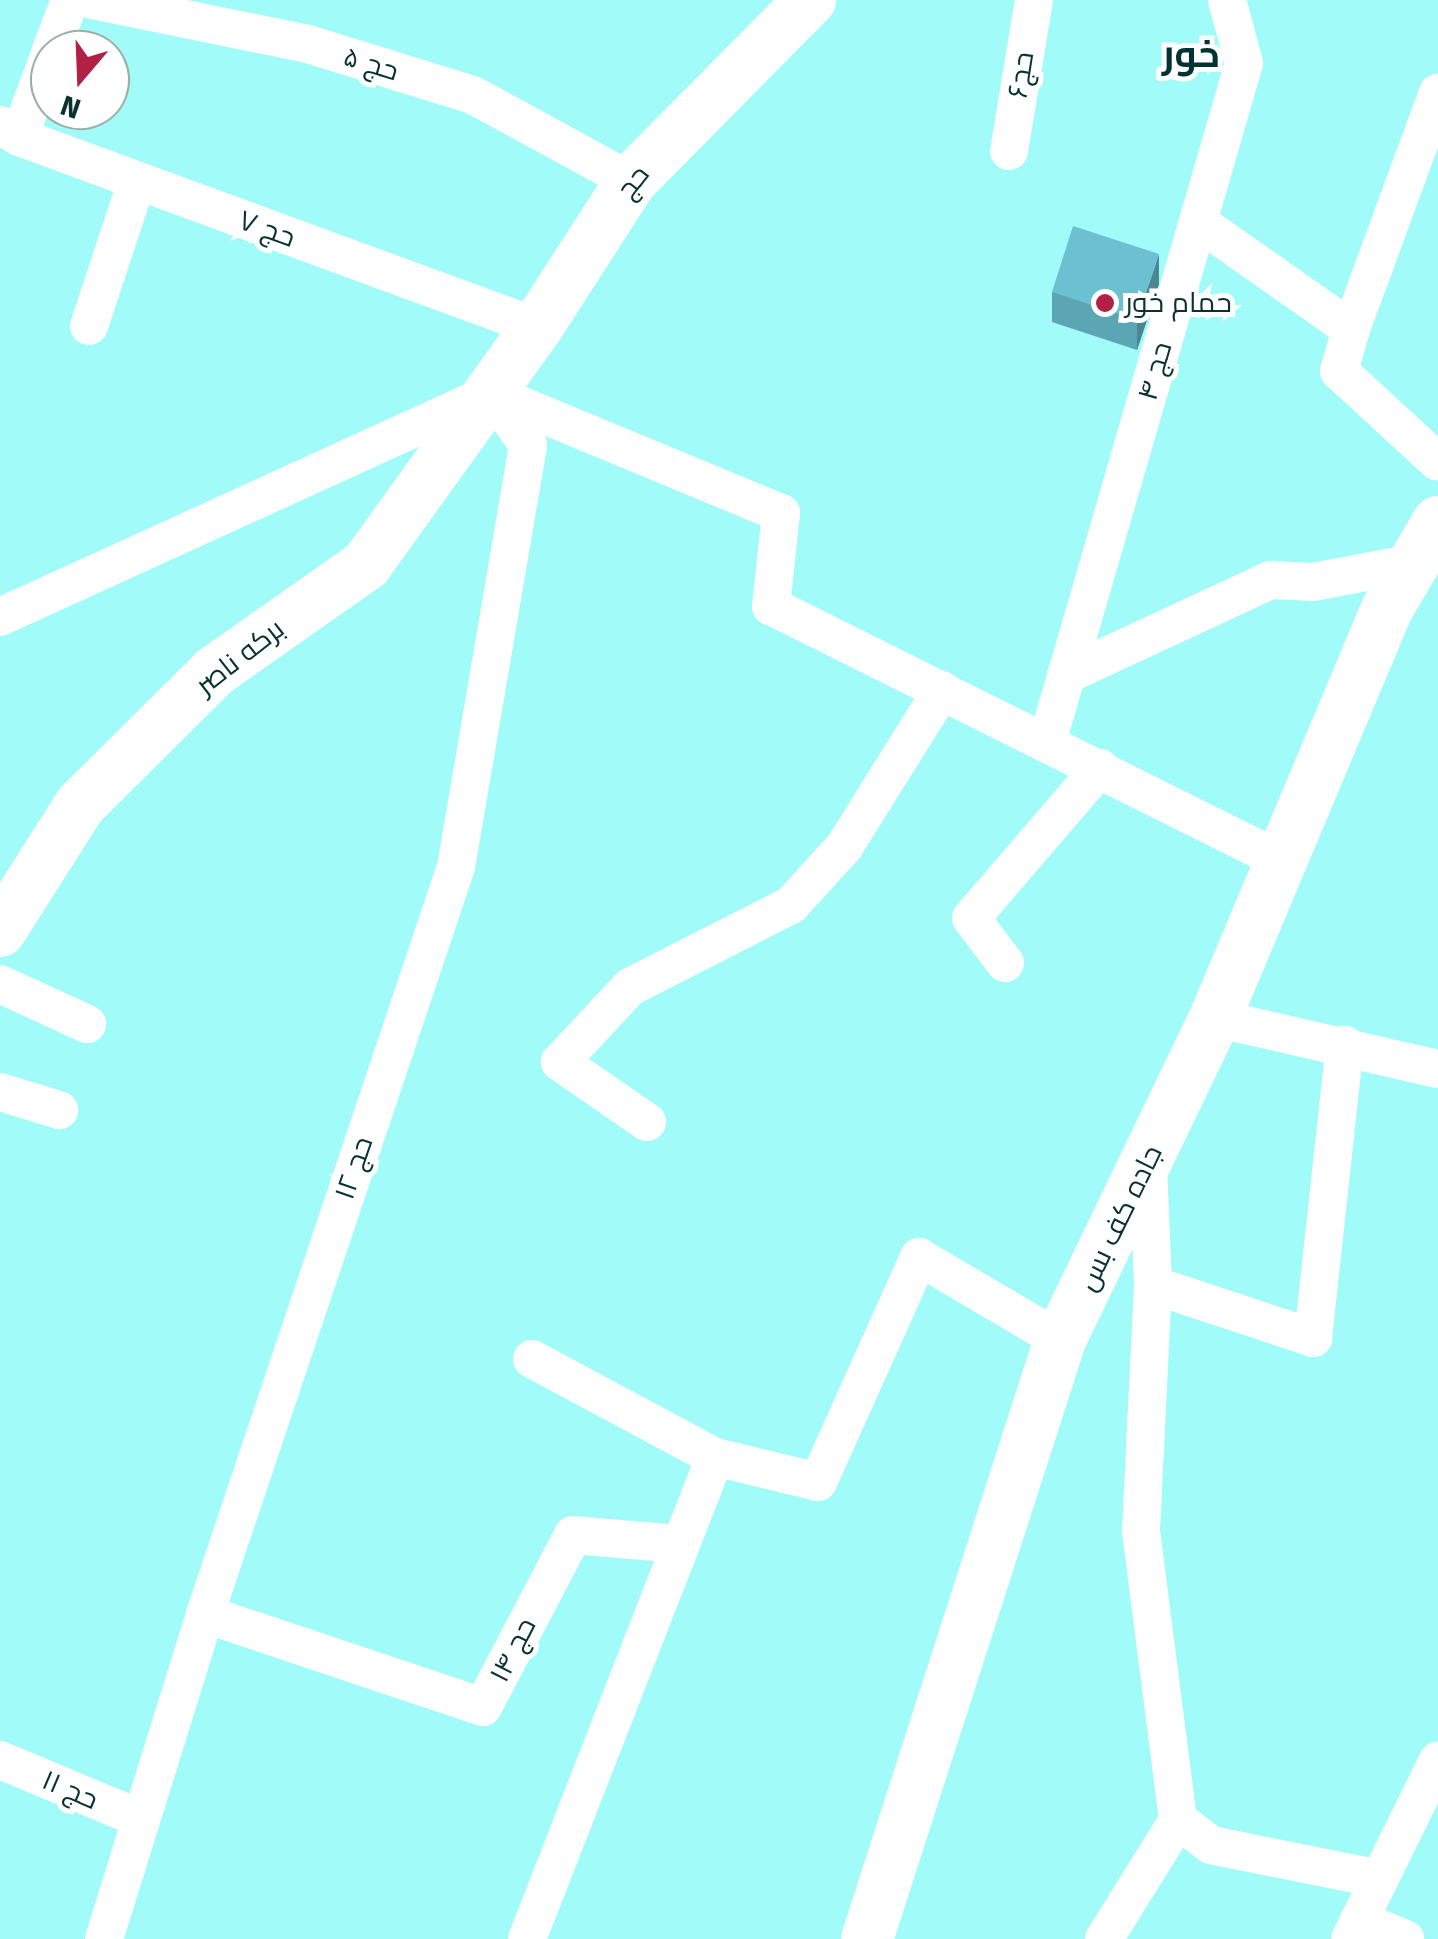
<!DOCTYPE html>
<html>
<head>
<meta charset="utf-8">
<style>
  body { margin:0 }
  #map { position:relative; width:1438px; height:1939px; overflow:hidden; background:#a1fbf8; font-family:"Fira Sans",Cairo,sans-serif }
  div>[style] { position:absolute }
  .street>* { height:38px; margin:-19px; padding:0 19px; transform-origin:19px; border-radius:19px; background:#fff }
  .secondary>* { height:52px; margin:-26px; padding:0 26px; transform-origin:26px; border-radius:26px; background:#fff }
  .wall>* { inset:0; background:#5ca5b5 }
  .shaded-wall>* { inset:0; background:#4b8693 }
  .building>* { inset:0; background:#6bc0d2 }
  .dots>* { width:28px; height:28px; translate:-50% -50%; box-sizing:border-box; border:5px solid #fff; border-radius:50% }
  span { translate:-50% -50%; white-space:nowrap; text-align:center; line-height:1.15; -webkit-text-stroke:10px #fff; paint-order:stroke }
  .street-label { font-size:28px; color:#083130 }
  .poi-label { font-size:28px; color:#083130 }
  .left { translate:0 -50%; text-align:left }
  .district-label { font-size:38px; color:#003432; font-weight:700 }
  .north { position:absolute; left:30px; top:30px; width:100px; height:100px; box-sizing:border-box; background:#fff; border:2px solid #9cadac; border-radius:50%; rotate:199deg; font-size:28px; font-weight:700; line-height:40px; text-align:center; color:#083130 }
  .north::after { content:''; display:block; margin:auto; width:35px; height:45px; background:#b22046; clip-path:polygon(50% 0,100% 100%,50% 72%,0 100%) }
</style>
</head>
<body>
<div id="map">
  <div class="street">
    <i style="left:92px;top:0;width:220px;rotate:11.5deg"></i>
    <i style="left:308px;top:44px;width:173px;rotate:17.2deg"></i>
    <i style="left:473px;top:95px;width:180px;rotate:28.6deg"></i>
    <i style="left:51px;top:50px;width:53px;rotate:-69.2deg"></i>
    <i style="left:0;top:125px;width:22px;rotate:32deg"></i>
    <i style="left:19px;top:137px;width:552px;rotate:20.14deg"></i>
    <i style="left:19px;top:137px;width:89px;rotate:-69.5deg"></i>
    <i style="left:1009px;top:151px;width:153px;rotate:-80.6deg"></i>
    <i style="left:1200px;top:223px;width:184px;rotate:35.1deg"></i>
    <i style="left:1351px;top:329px;width:44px;rotate:105.9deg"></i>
    <i style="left:1339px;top:371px;width:134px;rotate:42.6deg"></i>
    <i style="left:89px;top:326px;width:153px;rotate:-71.7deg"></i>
    <i style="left:1351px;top:329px;width:252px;rotate:-69.8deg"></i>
    <i style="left:0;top:617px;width:540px;rotate:-24.52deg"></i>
    <i style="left:491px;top:393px;width:314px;rotate:22.5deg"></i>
    <i style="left:781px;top:513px;width:94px;rotate:96.1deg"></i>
    <i style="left:771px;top:606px;width:569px;rotate:26.52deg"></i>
    <i style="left:1066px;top:675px;width:226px;rotate:-24.9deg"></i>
    <i style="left:1271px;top:580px;width:42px;rotate:2.7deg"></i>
    <i style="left:1313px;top:582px;width:103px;rotate:-10.7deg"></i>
    <i style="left:1047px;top:742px;width:707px;rotate:-73.82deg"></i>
    <i style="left:1244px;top:63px;width:65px;rotate:-105.1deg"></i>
    <i style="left:1005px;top:963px;width:56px;rotate:-127.1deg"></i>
    <i style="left:971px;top:918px;width:198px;rotate:-49.3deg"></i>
    <i style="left:0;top:984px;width:96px;rotate:24.7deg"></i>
    <i style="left:1215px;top:1018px;width:229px;rotate:12.9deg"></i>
    <i style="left:0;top:1092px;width:62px;rotate:17deg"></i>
    <i style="left:647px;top:1122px;width:106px;rotate:-145.4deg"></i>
    <i style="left:560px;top:1062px;width:103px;rotate:-47deg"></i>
    <i style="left:630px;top:987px;width:181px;rotate:-27deg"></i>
    <i style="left:791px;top:905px;width:79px;rotate:-47.6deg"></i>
    <i style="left:844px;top:847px;width:185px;rotate:-58deg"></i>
    <i style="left:1153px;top:1285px;width:169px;rotate:18.3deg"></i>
    <i style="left:1313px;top:1338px;width:295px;rotate:-83.8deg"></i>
    <i style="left:532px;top:1359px;width:208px;rotate:28.2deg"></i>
    <i style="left:205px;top:1614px;width:293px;rotate:18.5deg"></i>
    <i style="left:483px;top:1707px;width:194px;rotate:-62.4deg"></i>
    <i style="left:573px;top:1535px;width:107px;rotate:4.8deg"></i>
    <i style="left:0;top:1760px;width:153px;rotate:22.7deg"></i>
    <i style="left:1178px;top:1820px;width:41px;rotate:37.1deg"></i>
    <i style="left:1211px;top:1845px;width:172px;rotate:11.4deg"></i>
    <i style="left:1359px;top:1920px;width:50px;rotate:22.4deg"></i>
    <i style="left:104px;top:1939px;width:340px;rotate:-72.7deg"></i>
    <i style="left:205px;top:1614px;width:788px;rotate:-71.43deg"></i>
    <i style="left:456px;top:867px;width:428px;rotate:-80.3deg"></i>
    <i style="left:528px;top:445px;width:64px;rotate:-125.4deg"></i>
    <i style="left:527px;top:1939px;width:517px;rotate:-68.69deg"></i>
    <i style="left:715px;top:1457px;width:106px;rotate:13.6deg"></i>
    <i style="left:818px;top:1482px;width:247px;rotate:-65.8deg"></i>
    <i style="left:919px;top:1257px;width:164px;rotate:30.5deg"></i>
    <i style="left:1104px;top:1939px;width:140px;rotate:-58.1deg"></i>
    <i style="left:1178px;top:1820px;width:292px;rotate:-97.3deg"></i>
    <i style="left:1141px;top:1530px;width:245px;rotate:-87.2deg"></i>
    <i style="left:1153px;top:1285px;width:121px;rotate:-92.4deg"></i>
    <i style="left:1350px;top:1939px;width:199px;rotate:-63.8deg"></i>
  </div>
  <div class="secondary">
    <i style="left:0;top:931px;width:149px;rotate:-57.6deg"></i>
    <i style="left:80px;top:805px;width:190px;rotate:-44.8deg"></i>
    <i style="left:215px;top:671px;width:184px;rotate:-35.1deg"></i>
    <i style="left:366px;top:565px;width:293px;rotate:-54.3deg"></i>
    <i style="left:537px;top:327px;width:174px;rotate:-57.2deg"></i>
    <i style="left:631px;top:181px;width:255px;rotate:-45.3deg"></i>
    <i style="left:867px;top:1939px;width:629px;rotate:-72.14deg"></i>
    <i style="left:1060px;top:1340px;width:357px;rotate:-64.3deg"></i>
    <i style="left:1215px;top:1018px;width:444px;rotate:-67.2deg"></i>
    <i style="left:1387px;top:609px;width:101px;rotate:-59.6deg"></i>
  </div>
  <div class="wall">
    <i style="clip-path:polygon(1159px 284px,1137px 350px,1052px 322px,1052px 292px)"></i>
  </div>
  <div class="shaded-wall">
    <i style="clip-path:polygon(1159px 254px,1159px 284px,1137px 350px,1137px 320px)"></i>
  </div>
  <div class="building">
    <i style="clip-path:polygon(1073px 226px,1159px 254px,1137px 320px,1052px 292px)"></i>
  </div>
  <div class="dots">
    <i style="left:1105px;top:303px;background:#b22046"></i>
  </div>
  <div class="street-label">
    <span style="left:371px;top:64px;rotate:17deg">حج ۵</span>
    <span style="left:1021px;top:75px;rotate:-81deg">حج۶</span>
    <span style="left:633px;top:182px;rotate:-52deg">حج</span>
    <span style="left:267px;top:229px;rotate:20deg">حج ۷</span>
    <span style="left:1155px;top:371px;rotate:-74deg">حج ۴</span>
    <span style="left:240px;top:657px;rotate:-38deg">برکه ناصر</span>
    <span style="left:354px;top:1168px;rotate:-71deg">حج ۱۲</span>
    <span style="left:1120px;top:1218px;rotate:-64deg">جاده کف بس</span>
    <span style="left:513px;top:1650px;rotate:-63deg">حج ۱۴</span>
    <span style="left:70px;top:1790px;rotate:23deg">حج ۱۱</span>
  </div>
  <div class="poi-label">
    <span class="left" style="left:1125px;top:303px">حمام خور</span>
  </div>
  <div class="district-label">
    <span style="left:1191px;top:55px">خور</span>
  </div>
  <div class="north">N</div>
</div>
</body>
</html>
